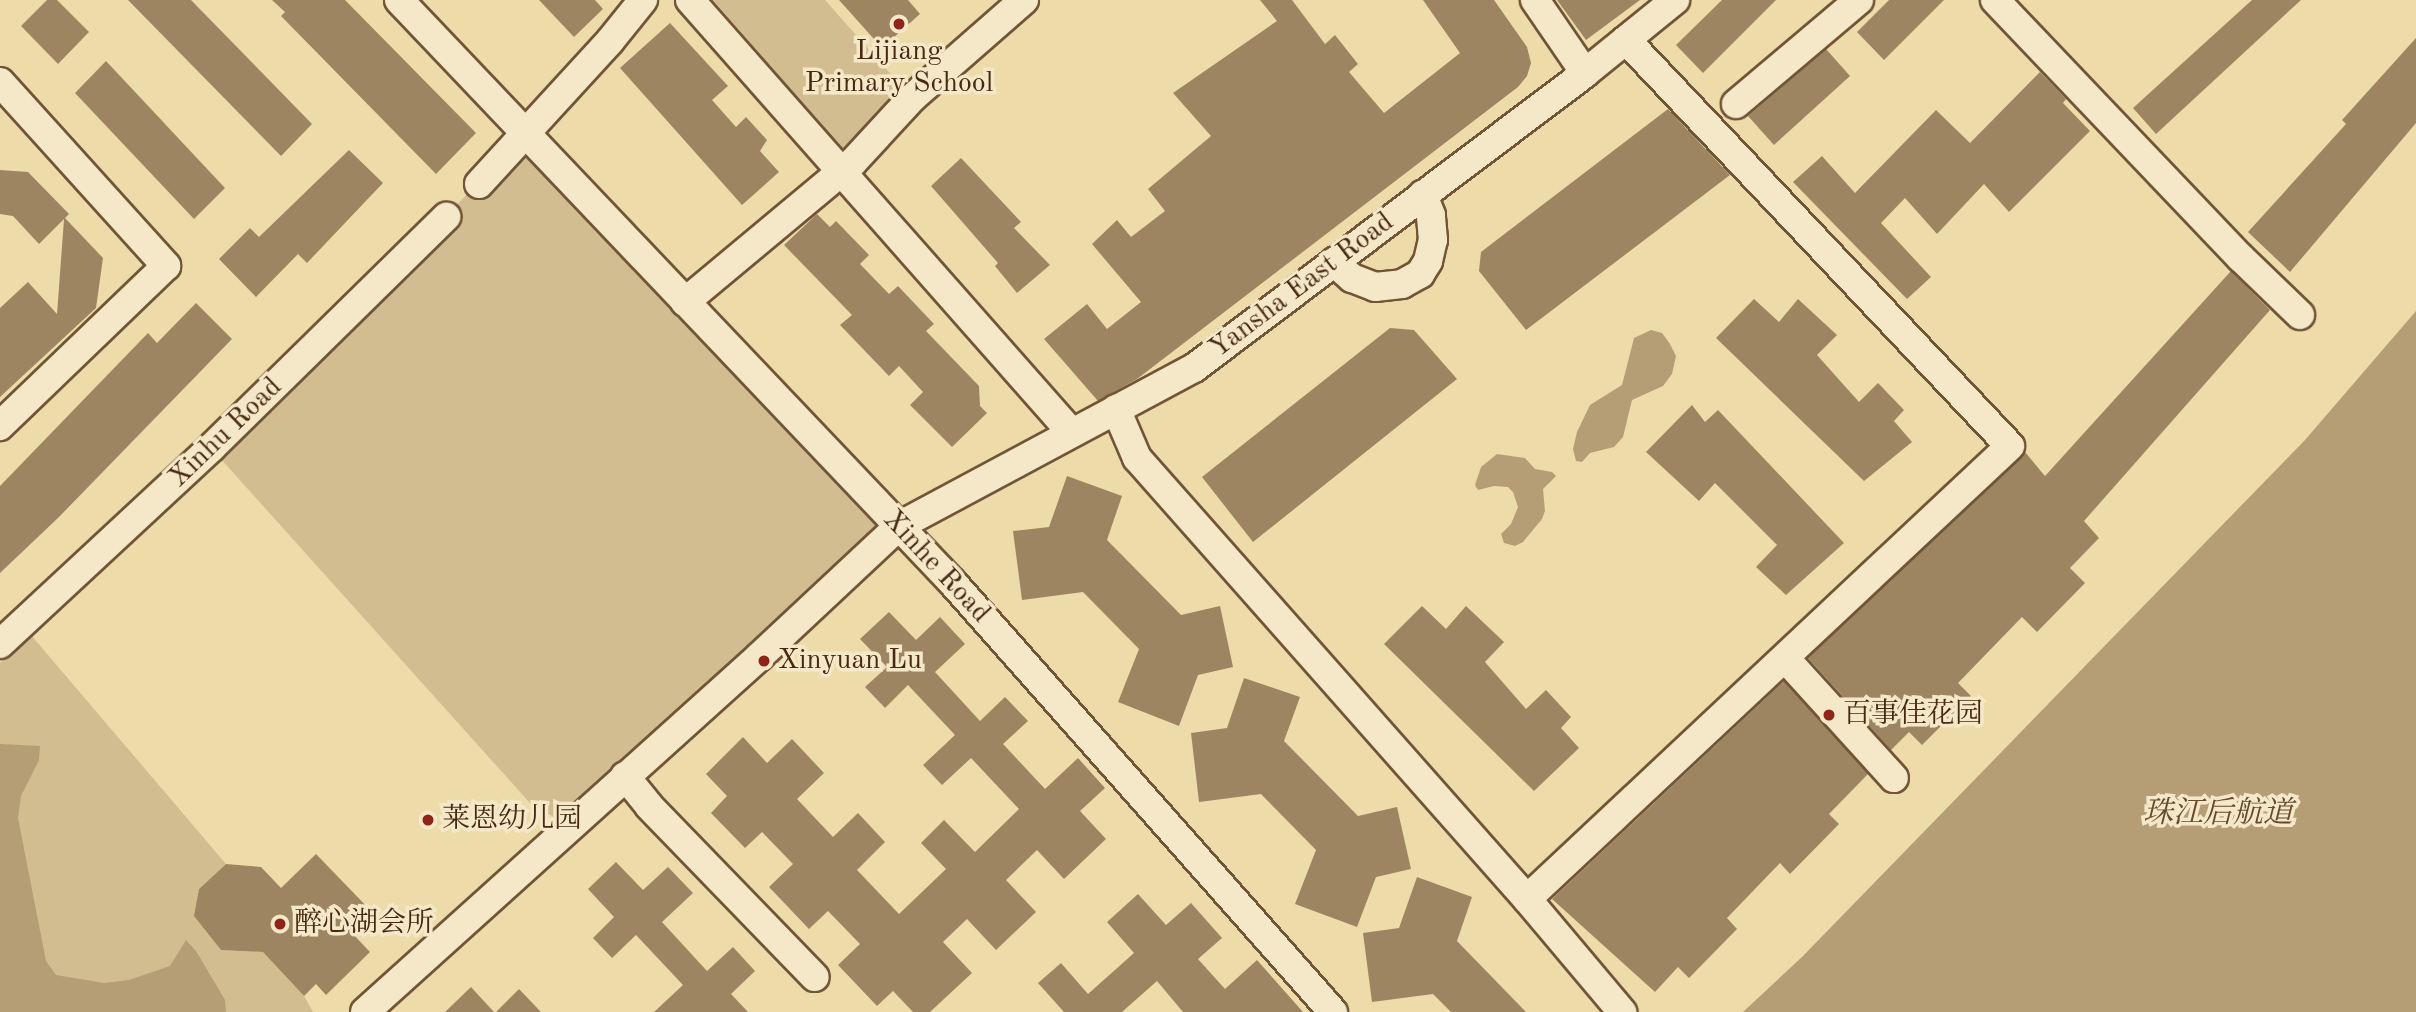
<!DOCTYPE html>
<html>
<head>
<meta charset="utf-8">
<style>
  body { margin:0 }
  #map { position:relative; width:2416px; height:1012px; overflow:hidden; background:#eedbaa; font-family:"Old Standard TT","Noto Serif SC",serif }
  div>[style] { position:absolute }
  .green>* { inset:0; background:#d2bd90 }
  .water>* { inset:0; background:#b59e76 }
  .building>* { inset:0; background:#9e8561 }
  .roads { filter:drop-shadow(2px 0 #715537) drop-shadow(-2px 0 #715537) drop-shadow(0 2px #715537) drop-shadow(0 -2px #715537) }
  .minor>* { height:28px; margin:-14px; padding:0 14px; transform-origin:14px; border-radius:14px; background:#f4e8c8 }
  .dots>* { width:19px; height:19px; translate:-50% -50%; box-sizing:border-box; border:4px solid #f4e8c8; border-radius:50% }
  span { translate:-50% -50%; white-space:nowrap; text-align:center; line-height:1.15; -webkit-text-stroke:7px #f4e8c8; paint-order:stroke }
  .poi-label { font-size:28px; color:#472811 }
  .left { translate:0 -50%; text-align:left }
  .street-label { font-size:28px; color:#472811 }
  .water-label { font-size:30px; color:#684b2f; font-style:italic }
</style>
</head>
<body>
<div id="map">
  <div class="green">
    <i style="clip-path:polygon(713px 0,825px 0,912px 98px,853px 162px)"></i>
    <i style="clip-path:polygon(527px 133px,897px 524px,560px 821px,529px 802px,211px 448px,343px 321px)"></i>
    <i style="clip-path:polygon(31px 635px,226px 864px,199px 889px,195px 916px,221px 950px,263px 952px,304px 996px,313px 1012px,0 1012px,0 663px)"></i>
  </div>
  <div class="water">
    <i style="clip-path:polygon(2416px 311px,2416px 1012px,1743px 1012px,1802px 957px,2305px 440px)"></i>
    <i style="clip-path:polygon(1651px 330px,1662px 333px,1670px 344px,1676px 356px,1672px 374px,1663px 386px,1632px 400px,1623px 437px,1614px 447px,1590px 453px,1582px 462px,1576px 461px,1573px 449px,1577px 432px,1590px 405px,1622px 385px,1634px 338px)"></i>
    <i style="clip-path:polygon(1497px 454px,1525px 458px,1535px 469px,1552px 472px,1556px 476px,1543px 489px,1545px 511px,1542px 519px,1523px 542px,1515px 546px,1504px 543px,1501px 534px,1511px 524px,1518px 507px,1513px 492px,1508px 487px,1494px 486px,1478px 490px,1475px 485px,1481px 467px)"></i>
    <i style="clip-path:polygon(0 744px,40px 746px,39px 760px,21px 796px,18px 818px,46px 961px,56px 975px,104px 983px,129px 980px,170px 966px,186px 940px,196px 951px,225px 1000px,226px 1012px,0 1012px)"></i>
  </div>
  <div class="building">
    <i style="clip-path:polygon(47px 0,57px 0,89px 32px,58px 64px,21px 26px)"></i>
    <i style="clip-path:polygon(128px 0,191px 0,312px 124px,281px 156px)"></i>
    <i style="clip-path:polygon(272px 0,345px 0,476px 133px,436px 174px,281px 16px,285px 12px)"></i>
    <i style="clip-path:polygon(539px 0,595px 0,603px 9px,574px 37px)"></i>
    <i style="clip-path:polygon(839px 0,908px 0,920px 14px,882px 48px)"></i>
    <i style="clip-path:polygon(1260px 0,1292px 0,1325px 44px,1335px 35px,1358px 64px,1349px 72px,1384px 113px,1460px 53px,1423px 0,1494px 0,1527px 47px,1531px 63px,1527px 76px,1518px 87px,1137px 379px,1098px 401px,1044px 339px,1087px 304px,1107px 329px,1141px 302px,1092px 244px,1117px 220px,1131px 237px,1165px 211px,1148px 189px,1211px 136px,1173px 93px,1277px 21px)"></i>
    <i style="clip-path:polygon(1557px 0,1640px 0,1586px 40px)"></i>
    <i style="clip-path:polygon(1722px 0,1776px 0,1703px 73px,1676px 45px)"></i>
    <i style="clip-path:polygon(1889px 0,1944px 0,1884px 60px,1857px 32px)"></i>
    <i style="clip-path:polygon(2252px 0,2301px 0,2156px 134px,2133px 108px)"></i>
    <i style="clip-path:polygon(670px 23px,728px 86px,712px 100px,736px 127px,746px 117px,767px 140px,760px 151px,779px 172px,742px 205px,620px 68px)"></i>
    <i style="clip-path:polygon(2416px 38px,2416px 123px,2290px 272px,2248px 232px,2346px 124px,2342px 120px)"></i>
    <i style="clip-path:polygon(1826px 49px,1850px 76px,1774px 145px,1748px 116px)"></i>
    <i style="clip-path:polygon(106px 61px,225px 188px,194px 219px,75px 93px)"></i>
    <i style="clip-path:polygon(2040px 72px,2066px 99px,2063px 103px,2090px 131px,2009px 212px,1984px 184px,1937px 234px,1905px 198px,1881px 223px,1931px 277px,1907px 299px,1793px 182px,1822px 156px,1855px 193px,1936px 110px,1970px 143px)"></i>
    <i style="clip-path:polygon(1668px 109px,1730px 175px,1526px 330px,1479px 271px,1481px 252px)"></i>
    <i style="clip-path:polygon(349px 150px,383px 183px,307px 263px,298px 254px,256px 297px,219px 259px,250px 228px,259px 237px)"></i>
    <i style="clip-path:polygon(961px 158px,1021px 222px,1014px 228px,1050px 265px,1017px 293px,995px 266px,998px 263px,931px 186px)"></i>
    <i style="clip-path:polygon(0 170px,28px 172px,69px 214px,65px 218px,103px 258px,96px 308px,0 397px,0 308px,28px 282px,57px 314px,64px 219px,39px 244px,13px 216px,0 214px)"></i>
    <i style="clip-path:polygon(817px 214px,830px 227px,836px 221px,869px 255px,860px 264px,889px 294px,898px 286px,934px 324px,926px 331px,979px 386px,980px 406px,987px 413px,952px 447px,910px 405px,923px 392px,899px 366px,889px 376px,840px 325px,852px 315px,784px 245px)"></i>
    <i style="clip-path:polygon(2231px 271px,2270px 310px,2084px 521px,2099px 538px,2070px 568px,2085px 583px,2037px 632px,2022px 617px,1958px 683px,1971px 696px,1922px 745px,1909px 732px,1891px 750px,1808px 658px,2025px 452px,2045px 476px)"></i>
    <i style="clip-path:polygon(1754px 299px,1779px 322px,1798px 299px,1837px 335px,1817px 355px,1859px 402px,1878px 383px,1904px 410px,1894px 421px,1912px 442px,1864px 481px,1716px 338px)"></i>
    <i style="clip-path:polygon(196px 303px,232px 339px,59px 517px,0 573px,0 486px,148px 333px,157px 343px)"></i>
    <i style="clip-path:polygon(1390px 328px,1414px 330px,1457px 379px,1253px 542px,1202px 477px)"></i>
    <i style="clip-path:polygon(1692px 405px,1705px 422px,1718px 410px,1844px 543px,1786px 595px,1756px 567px,1777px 545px,1715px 483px,1699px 501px,1646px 452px)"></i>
    <i style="clip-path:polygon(1067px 476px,1122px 496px,1107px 540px,1181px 615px,1220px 606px,1233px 667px,1198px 675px,1179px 726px,1118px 702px,1139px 649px,1083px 592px,1022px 600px,1013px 531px,1049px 527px)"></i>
    <i style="clip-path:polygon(1422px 606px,1446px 629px,1466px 606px,1504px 642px,1485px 662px,1526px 709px,1546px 690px,1571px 717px,1561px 728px,1579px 748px,1534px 791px,1384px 644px)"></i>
    <i style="clip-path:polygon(889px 612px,916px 640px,940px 617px,965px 644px,935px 672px,980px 721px,1005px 697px,1028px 721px,1003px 744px,1045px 789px,1078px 758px,1105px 788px,1080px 811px,1106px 839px,1064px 879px,1037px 850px,1006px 880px,1036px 912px,996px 950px,967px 919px,943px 942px,972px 973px,930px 1012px,913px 1012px,893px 991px,877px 1006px,838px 965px,860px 944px,828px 911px,809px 929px,769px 887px,793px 864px,762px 832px,745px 848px,711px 813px,727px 796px,706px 774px,743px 737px,767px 763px,792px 739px,824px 773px,797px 799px,833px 837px,858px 813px,885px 842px,857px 870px,899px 914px,946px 869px,921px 843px,944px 820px,975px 852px,1019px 809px,971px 758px,942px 785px,923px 765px,955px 735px,908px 685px,885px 708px,865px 687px,887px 667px,860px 639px)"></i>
    <i style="clip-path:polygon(1244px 678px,1300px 697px,1284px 741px,1358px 816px,1397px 807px,1411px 869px,1376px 877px,1357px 927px,1295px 904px,1316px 850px,1261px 794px,1199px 802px,1191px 733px,1227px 728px)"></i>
    <i style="clip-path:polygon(1784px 681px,1868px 774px,1829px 814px,1839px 824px,1790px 874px,1780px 863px,1727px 918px,1737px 929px,1689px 978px,1678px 967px,1655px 992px,1552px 899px)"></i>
    <i style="clip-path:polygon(316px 854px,372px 912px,351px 932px,370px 952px,326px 995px,316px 984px,304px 996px,263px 952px,221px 950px,194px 916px,199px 889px,226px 864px,261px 867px,281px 888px)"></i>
    <i style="clip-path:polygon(616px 862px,643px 890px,668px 867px,693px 893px,662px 922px,707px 971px,733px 947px,755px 971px,731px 994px,748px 1012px,654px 1012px,683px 985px,636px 935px,612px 958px,593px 938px,614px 917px,588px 889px)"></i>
    <i style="clip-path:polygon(1417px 877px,1472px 897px,1457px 941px,1526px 1012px,1451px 1012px,1433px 994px,1372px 1002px,1363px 933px,1399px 928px)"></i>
    <i style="clip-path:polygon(1138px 894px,1166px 925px,1191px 903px,1222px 938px,1198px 959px,1225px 989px,1257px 960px,1303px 1012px,1183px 1012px,1157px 981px,1122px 1012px,1064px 1012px,1038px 983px,1061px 963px,1088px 994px,1134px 953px,1107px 922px)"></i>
    <i style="clip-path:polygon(471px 987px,494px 1012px,445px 1012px)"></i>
    <i style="clip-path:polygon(519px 989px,541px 1012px,496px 1012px)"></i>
  </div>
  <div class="roads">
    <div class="minor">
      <i style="left:399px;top:0;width:804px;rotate:46.46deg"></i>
      <i style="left:953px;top:583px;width:573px;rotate:48.47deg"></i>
      <i style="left:690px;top:0;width:577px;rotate:48.58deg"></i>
      <i style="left:1535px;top:0;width:88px;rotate:55.6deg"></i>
      <i style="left:1995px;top:0;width:356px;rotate:46.4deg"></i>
      <i style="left:2241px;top:258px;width:82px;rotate:44deg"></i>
      <i style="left:0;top:82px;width:248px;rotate:47.9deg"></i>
      <i style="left:166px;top:266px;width:231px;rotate:136.1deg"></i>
      <i style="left:1736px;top:104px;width:161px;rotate:-40.2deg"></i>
      <i style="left:479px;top:184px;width:194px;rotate:-47.5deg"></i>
      <i style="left:610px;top:41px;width:53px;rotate:-51.2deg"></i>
      <i style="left:1334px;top:262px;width:24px;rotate:42deg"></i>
      <i style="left:1352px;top:278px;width:25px;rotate:21deg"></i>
      <i style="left:1375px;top:287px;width:27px;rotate:-6deg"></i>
      <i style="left:1402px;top:284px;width:21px;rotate:-29deg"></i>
      <i style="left:1420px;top:274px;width:15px;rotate:-58deg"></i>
      <i style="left:1428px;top:261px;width:22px;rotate:-77deg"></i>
      <i style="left:1433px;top:240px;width:25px;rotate:-95deg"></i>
      <i style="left:1431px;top:215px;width:22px;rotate:-112deg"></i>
      <i style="left:685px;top:302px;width:219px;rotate:-39.8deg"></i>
      <i style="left:853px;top:162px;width:87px;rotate:-47.3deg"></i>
      <i style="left:912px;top:98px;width:149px;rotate:-41.2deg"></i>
      <i style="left:1116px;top:409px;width:53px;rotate:66.8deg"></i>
      <i style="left:1137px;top:458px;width:589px;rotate:48.51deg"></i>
      <i style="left:1527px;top:899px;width:662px;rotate:-43.16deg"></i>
      <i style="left:2010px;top:446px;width:559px;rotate:-133.4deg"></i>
      <i style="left:0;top:644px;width:288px;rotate:-42.9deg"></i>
      <i style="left:211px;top:448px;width:330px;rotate:-44.5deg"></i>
      <i style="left:1785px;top:658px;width:162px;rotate:47.8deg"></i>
      <i style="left:625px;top:776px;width:38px;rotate:51deg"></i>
      <i style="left:649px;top:806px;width:238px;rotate:45.9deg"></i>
      <i style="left:1527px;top:899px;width:148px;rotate:49.9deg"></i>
      <i style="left:365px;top:1012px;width:532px;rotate:-42.03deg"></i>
      <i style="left:760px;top:656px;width:190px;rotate:-43.1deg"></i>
      <i style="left:899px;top:526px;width:335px;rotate:-28.2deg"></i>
      <i style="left:1194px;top:368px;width:490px;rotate:-37deg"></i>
      <i style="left:1585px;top:73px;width:116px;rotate:-39deg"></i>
    </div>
  </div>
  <div class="dots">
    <i style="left:899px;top:24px;background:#8f2418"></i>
    <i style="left:764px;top:661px;background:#8f2418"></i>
    <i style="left:1829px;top:715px;background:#8f2418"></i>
    <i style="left:428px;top:820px;background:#8f2418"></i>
    <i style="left:280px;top:924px;background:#8f2418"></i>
  </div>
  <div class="poi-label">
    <span style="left:899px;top:68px">Lijiang<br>Primary School</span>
    <span class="left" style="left:778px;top:661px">Xinyuan Lu</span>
    <span class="left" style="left:1843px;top:715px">百事佳花园</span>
    <span class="left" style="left:442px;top:820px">莱恩幼儿园</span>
    <span class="left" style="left:294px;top:924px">醉心湖会所</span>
  </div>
  <div class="street-label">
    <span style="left:1302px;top:286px;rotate:-37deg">Yansha East Road</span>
    <span style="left:226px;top:433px;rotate:-44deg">Xinhu Road</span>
    <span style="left:936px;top:567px;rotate:47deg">Xinhe Road</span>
  </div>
  <div class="water-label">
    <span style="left:2218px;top:814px">珠江后航道</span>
  </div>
</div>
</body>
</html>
